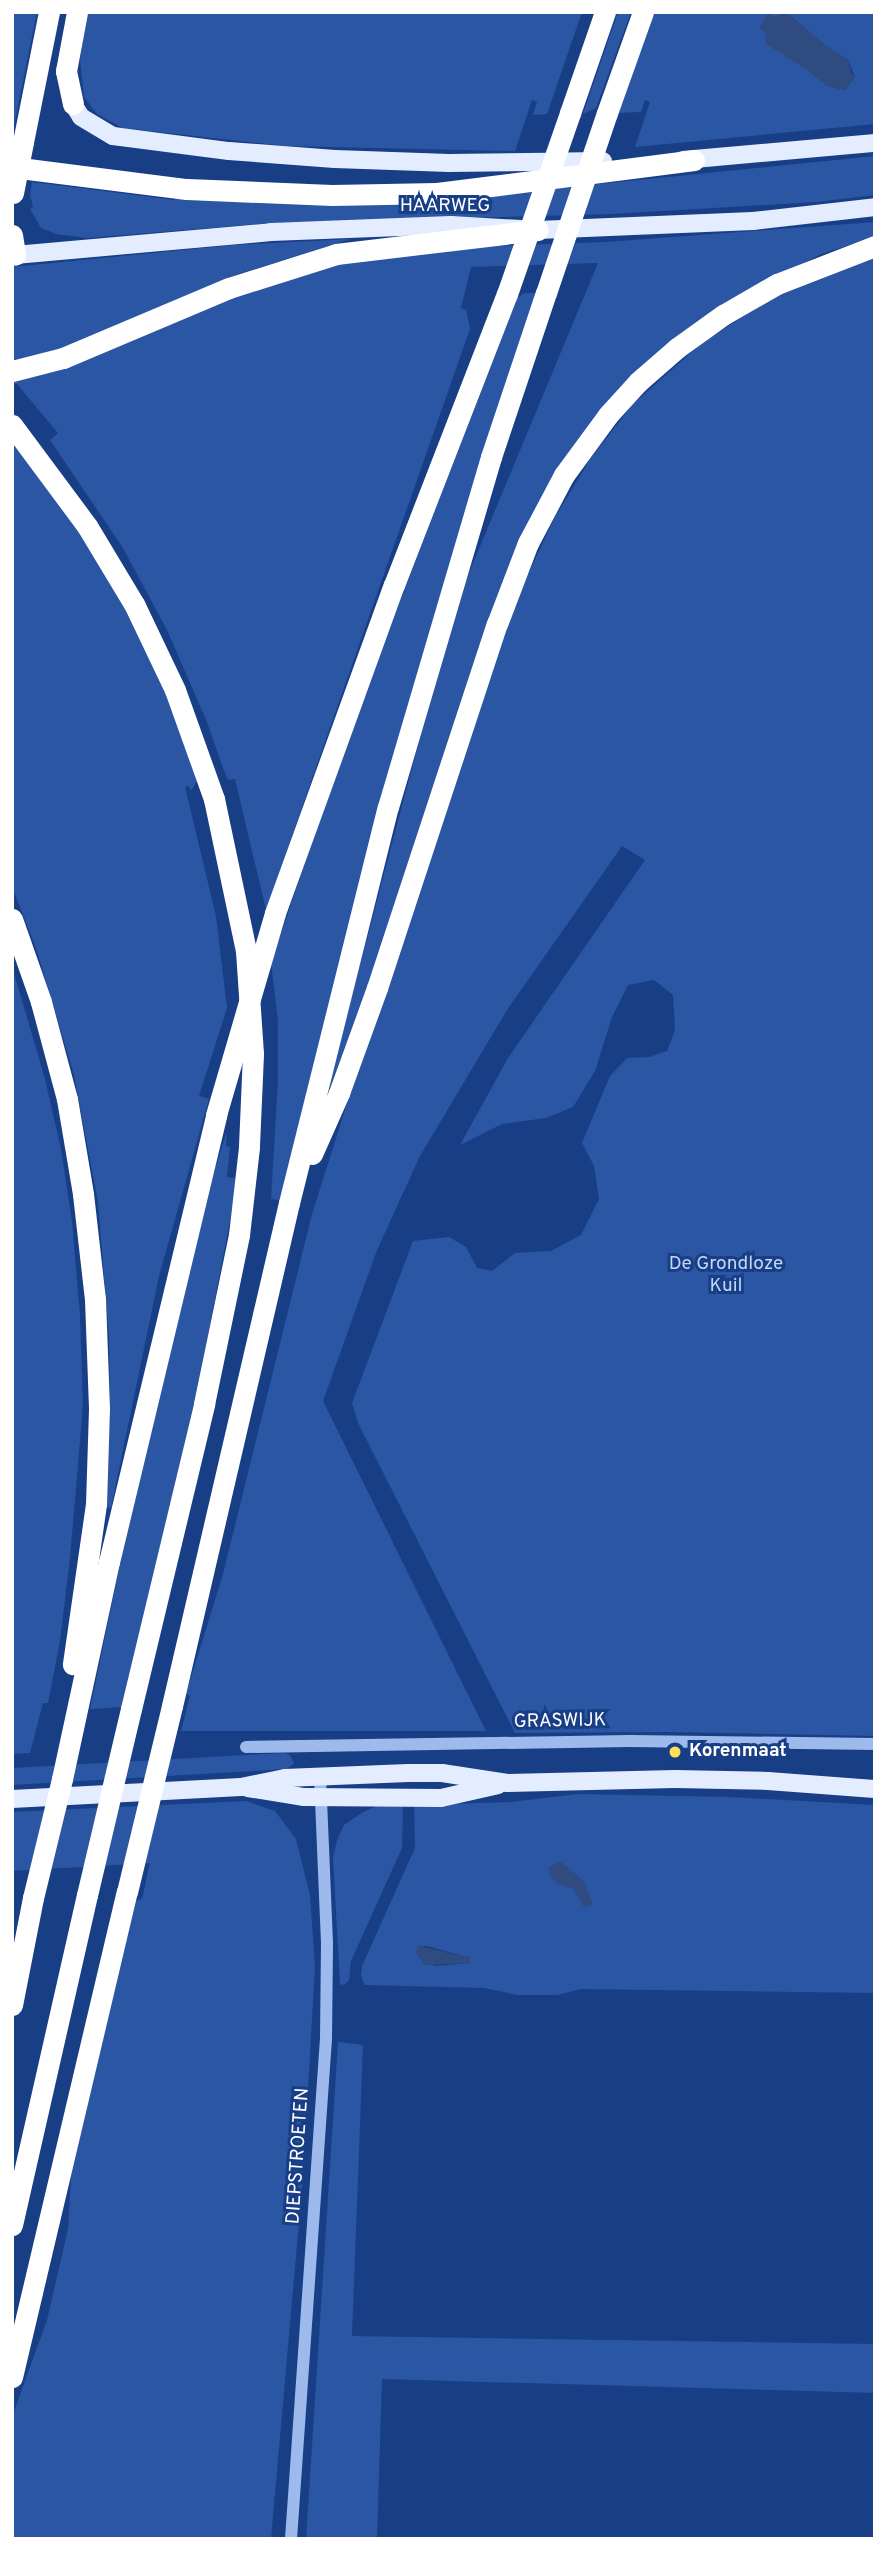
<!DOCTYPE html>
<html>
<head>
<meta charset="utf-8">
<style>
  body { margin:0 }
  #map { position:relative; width:887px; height:2551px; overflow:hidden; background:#183e86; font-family:Overpass,sans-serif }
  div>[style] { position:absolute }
  .green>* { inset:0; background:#2b56a4 }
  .water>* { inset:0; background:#2f4b80 }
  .minor>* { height:12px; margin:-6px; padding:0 6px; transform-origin:6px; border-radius:6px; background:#9ebaed }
  .major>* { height:18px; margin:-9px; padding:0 9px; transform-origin:9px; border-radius:9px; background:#e4ecff }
  .highway>* { height:21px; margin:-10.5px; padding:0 10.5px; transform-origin:10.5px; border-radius:10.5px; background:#fff }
  .highway-bridge>* { height:21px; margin:-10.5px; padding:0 10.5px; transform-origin:10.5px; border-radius:10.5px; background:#fff }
  .dots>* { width:19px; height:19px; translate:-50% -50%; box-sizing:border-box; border:4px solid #183e86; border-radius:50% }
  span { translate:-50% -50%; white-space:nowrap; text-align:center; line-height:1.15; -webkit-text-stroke:6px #183e86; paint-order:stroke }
  .street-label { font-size:19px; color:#fff }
  .park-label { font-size:19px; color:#c3d7f9 }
  .poi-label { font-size:19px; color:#fff; font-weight:700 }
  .left { translate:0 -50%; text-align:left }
  .frame { position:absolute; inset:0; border:14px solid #fff; pointer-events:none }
</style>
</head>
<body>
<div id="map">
  <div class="green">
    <i style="clip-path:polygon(12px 12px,37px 12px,12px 136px)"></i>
    <i style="clip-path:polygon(87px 12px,582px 12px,547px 114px,533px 115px,537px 102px,532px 100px,515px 151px,285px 146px,123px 128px,97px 114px,84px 97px,80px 59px)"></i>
    <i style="clip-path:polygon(618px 12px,631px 12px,596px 108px,583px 114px)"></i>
    <i style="clip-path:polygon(653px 12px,784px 12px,765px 32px,827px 86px,845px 90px,855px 77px,848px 60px,825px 45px,786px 12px,875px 12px,875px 124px,635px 147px,650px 102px,645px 100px,641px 112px,618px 113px)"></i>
    <i style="clip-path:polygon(875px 156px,875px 195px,817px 202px,612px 214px,270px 223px,87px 238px,56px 234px,41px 228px,30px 209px,33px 207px,30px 195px,32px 182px,175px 200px,176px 197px,421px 202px)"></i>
    <i style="clip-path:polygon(875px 222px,875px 237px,821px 254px,717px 308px,552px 480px,333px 1088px,328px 1086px,454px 609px,598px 263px,471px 267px,461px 308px,466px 310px,470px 329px,266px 910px,235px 779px,228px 780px,223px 768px,207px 722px,167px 630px,123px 548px,50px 440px,58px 433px,17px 384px,12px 385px,12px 379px,82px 361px,209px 305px,340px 261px,443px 248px,605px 242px)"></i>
    <i style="clip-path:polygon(351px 239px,238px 274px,52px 352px,12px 360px,12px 267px,234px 245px)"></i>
    <i style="clip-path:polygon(875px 256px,875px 1736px,667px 1732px,515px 1733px,358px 1423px,352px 1403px,413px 1241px,449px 1237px,466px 1247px,477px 1268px,492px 1271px,515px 1253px,551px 1251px,581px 1235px,599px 1199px,594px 1166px,582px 1143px,610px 1076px,627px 1058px,649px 1057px,667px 1051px,675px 1030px,673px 995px,654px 980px,628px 985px,612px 1017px,595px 1071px,573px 1107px,546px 1118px,502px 1124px,460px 1145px,508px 1058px,645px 860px,622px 846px,507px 1010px,420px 1156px,377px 1250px,323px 1401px,486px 1731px,181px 1731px,190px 1696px,186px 1694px,223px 1574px,312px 1214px,381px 997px,514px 604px,555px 517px,591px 458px,633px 404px,704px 341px,779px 294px)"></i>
    <i style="clip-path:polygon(525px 293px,537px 293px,281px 1200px,271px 1199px,278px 1081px,278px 1021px,271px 963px,350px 731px,517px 298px)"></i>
    <i style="clip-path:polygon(16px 446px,77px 530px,125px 607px,172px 708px,197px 781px,191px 791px,189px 786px,185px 787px,216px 916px,227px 1008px,199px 1096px,209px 1099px,159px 1276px,111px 1508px,105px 1507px,110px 1414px,109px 1337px,98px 1202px,74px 1075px,36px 948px,12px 887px,12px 447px)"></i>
    <i style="clip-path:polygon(12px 966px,45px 1079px,61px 1149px,72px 1221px,80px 1316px,83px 1405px,70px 1558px,60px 1641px,48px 1703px,43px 1703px,30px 1753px,12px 1754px)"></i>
    <i style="clip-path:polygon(227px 1131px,226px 1146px,230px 1147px,227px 1177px,236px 1178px,233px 1205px,196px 1397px,122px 1707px,90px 1709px,127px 1531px,205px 1201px)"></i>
    <i style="clip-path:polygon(284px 1753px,290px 1755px,294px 1763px,287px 1769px,12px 1785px,12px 1768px)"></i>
    <i style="clip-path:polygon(evenodd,578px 1794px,729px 1797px,875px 1805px,875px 1993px,581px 1989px,557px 1995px,518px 1995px,484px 1988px,365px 1985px,361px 1976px,362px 1966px,415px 1848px,414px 1805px,510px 1802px,578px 1794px,427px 1946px,470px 1958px,469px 1963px,434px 1966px,419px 1947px,427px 1946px)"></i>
    <i style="clip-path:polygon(246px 1801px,275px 1811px,296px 1839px,310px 1895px,315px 1966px,303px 2177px,271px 2539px,12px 2539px,12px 2417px,47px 2320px,68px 2229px,72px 2161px,135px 1901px,142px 1899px,150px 1863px,12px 1871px,12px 1812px)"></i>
    <i style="clip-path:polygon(403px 1805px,402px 1848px,351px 1961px,349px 1980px,344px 1985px,340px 1984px,333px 1858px,337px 1840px,344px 1825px,363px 1812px,377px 1806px)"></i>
    <i style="clip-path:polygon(338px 2042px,363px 2045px,352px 2336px,875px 2344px,875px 2393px,382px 2379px,377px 2539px,306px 2539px)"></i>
  </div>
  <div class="water">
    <i style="clip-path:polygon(786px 12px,825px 45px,848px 60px,851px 73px,855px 77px,845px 90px,827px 86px,811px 72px,766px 44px,765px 32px,759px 28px,763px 21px,768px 13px,775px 17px)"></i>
    <i style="clip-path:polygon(560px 1861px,584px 1881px,593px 1905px,584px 1907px,573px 1889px,556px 1883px,551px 1877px,548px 1868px)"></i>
    <i style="clip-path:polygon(419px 1946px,470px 1958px,470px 1963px,425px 1965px,415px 1952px)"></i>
  </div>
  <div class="minor">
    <i style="left:246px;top:1747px;width:384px;rotate:-0.9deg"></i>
    <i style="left:630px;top:1741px;width:245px;rotate:0.7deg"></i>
    <i style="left:291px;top:2539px;width:501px;rotate:-86deg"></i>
    <i style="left:326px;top:2039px;width:96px;rotate:-89.4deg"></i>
    <i style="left:327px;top:1943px;width:167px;rotate:-92.4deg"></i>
  </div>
  <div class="major">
    <i style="left:73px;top:104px;width:15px;rotate:58deg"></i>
    <i style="left:81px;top:117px;width:37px;rotate:31deg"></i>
    <i style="left:113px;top:136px;width:117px;rotate:7.4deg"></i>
    <i style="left:229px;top:151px;width:106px;rotate:4.3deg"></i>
    <i style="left:335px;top:159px;width:114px;rotate:2deg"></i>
    <i style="left:449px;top:163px;width:154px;rotate:-0.7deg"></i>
    <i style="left:683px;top:160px;width:193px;rotate:-5.1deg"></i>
    <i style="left:15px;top:255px;width:257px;rotate:-5.1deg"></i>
    <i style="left:271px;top:232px;width:180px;rotate:-2.2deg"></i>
    <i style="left:451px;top:225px;width:87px;rotate:3.3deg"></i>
    <i style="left:538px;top:230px;width:215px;rotate:-2.4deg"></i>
    <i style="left:753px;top:221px;width:123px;rotate:-6.5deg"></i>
    <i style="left:248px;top:1788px;width:57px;rotate:9.1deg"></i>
    <i style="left:304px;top:1797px;width:137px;rotate:0.4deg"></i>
    <i style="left:441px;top:1798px;width:58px;rotate:-12.8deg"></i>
    <i style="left:12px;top:1799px;width:229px;rotate:-3deg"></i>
    <i style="left:241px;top:1787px;width:45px;rotate:-11.6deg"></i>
    <i style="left:285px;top:1778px;width:123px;rotate:-2.3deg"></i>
    <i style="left:408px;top:1773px;width:34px"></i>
    <i style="left:442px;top:1773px;width:66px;rotate:8.7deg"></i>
    <i style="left:507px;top:1783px;width:168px;rotate:-1.4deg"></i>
    <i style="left:675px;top:1779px;width:93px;rotate:1.2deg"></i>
    <i style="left:768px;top:1781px;width:107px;rotate:4.3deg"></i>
  </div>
  <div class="highway">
    <i style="left:73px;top:104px;width:34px;rotate:-102deg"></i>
    <i style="left:66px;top:71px;width:60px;rotate:-79.4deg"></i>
    <i style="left:570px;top:113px;width:107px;rotate:-70.9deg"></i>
    <i style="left:607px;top:113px;width:107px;rotate:-70.4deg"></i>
    <i style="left:23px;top:142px;width:133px;rotate:-78.7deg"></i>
    <i style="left:12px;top:167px;width:176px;rotate:7.2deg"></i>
    <i style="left:187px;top:189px;width:145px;rotate:2.4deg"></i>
    <i style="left:332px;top:195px;width:105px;rotate:-1.1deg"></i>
    <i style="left:437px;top:193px;width:259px;rotate:-7.3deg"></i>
    <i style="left:12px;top:235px;width:20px;rotate:81deg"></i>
    <i style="left:12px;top:371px;width:53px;rotate:-14.3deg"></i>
    <i style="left:63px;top:358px;width:180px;rotate:-22.9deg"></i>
    <i style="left:229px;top:288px;width:112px;rotate:-17.6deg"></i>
    <i style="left:336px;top:254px;width:203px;rotate:-6.8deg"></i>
    <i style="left:12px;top:425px;width:126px;rotate:53.4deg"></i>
    <i style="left:87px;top:526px;width:93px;rotate:59deg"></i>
    <i style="left:135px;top:606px;width:93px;rotate:64.5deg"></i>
    <i style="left:175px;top:690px;width:116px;rotate:70.3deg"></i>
    <i style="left:12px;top:919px;width:88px;rotate:70.7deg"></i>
    <i style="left:41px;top:1002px;width:100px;rotate:75deg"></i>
    <i style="left:67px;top:1099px;width:96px;rotate:80.4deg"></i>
    <i style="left:83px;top:1194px;width:106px;rotate:83.5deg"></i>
    <i style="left:95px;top:1299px;width:110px;rotate:87.9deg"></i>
    <i style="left:99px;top:1409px;width:95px;rotate:91.8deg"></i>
    <i style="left:96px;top:1504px;width:162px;rotate:98.2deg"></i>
    <i style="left:312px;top:1154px;width:67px;rotate:-66.1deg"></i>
    <i style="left:339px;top:1093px;width:112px;rotate:-70.1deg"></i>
    <i style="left:377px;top:988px;width:383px;rotate:-71.8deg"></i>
    <i style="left:497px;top:624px;width:87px;rotate:-69.1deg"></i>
    <i style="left:528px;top:543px;width:77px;rotate:-62.1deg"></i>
    <i style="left:564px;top:475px;width:74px;rotate:-53.7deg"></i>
    <i style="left:608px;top:415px;width:45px;rotate:-47.7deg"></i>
    <i style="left:638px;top:382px;width:52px;rotate:-41.1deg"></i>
    <i style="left:677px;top:348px;width:57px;rotate:-35.7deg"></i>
    <i style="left:723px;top:315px;width:62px;rotate:-29.9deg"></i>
    <i style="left:777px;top:284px;width:105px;rotate:-21.2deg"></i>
    <i style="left:172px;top:1706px;width:516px;rotate:-76.91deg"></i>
    <i style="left:289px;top:1203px;width:408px;rotate:-76deg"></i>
    <i style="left:388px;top:807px;width:365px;rotate:-73.6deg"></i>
    <i style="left:491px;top:457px;width:173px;rotate:-71.5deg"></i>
    <i style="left:131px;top:1709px;width:314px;rotate:-76.5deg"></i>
    <i style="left:204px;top:1404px;width:173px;rotate:-78.3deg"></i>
    <i style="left:239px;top:1235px;width:89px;rotate:-83.5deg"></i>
    <i style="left:62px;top:1779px;width:222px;rotate:-77.8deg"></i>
    <i style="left:109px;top:1562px;width:460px;rotate:-76.5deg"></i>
    <i style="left:216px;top:1115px;width:210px;rotate:-73.7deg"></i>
    <i style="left:275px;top:913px;width:349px;rotate:-70.1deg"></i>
    <i style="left:394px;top:585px;width:312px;rotate:-68.8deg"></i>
    <i style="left:12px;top:2005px;width:109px;rotate:-78.9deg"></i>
    <i style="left:12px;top:2225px;width:338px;rotate:-77.2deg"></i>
    <i style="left:12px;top:2377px;width:498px;rotate:-76.7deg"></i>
  </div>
  <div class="highway-bridge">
    <i style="left:13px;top:193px;width:52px;rotate:-78.9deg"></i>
    <i style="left:546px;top:293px;width:190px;rotate:-71.3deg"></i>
    <i style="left:507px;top:294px;width:192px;rotate:-70.8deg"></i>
    <i style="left:214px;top:799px;width:155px;rotate:78.1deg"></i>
    <i style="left:246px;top:951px;width:103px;rotate:86.1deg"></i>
    <i style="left:253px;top:1054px;width:93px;rotate:92.5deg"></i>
    <i style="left:127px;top:1892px;width:191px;rotate:-76.4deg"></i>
    <i style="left:87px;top:1895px;width:191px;rotate:-76.7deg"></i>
    <i style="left:33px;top:1898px;width:122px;rotate:-76.3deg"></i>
  </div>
  <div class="dots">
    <i style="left:675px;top:1752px;background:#ffdf5a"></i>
  </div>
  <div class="street-label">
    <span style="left:445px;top:207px">HAARWEG</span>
    <span style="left:560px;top:1722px;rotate:-1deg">GRASWIJK</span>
    <span style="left:299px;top:2156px;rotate:-86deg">DIEPSTROETEN</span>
  </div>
  <div class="park-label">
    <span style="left:726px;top:1276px">De Grondloze<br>Kuil</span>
  </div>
  <div class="poi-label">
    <span class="left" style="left:689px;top:1752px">Korenmaat</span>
  </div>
  <div class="frame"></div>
</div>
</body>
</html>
